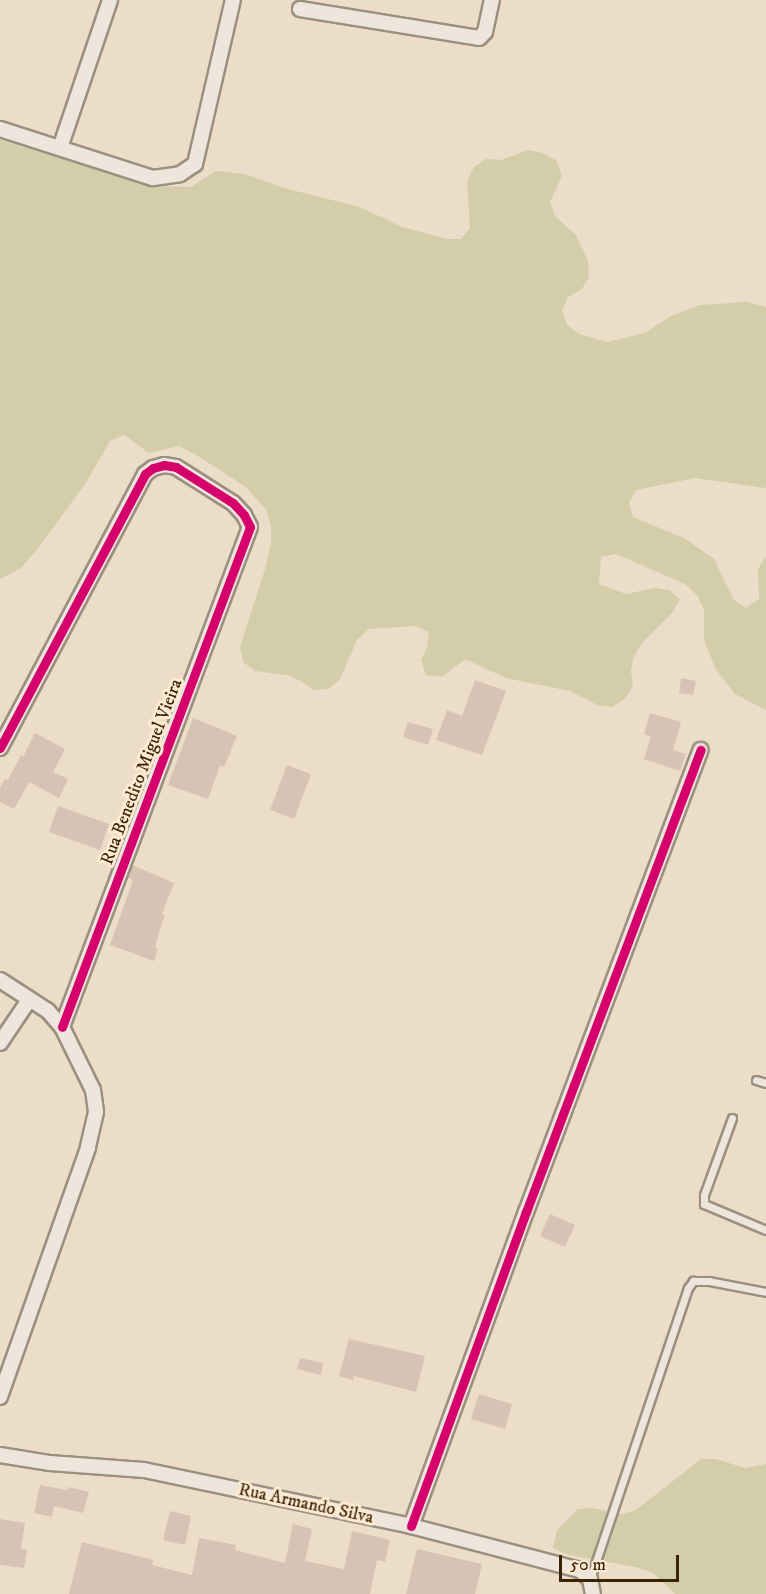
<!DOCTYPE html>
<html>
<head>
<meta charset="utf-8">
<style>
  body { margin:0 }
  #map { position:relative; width:766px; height:1594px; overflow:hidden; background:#ecddc8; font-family:"IM FELL DW Pica",serif }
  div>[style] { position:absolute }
  .green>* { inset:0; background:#d3cea9 }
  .building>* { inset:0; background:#d5c3b3 }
  .roads { filter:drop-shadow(2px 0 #9b8f80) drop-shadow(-2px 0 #9b8f80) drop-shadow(0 2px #9b8f80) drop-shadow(0 -2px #9b8f80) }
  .lane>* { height:7px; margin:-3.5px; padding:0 3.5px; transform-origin:3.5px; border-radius:3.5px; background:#eee6dc }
  .street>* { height:14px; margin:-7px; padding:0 7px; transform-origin:7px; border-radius:7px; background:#eee6dc }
  .cycleway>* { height:9px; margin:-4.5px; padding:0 4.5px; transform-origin:4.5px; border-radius:4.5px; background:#d6006c }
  span { translate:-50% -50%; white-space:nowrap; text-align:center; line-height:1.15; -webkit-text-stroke:6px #fcead2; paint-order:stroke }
  .street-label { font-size:18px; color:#3b2306 }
  .scale { position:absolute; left:559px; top:1555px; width:120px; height:27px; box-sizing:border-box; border:3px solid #3b2306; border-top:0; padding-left:8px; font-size:18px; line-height:21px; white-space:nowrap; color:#3b2306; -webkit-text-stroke:4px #fcead2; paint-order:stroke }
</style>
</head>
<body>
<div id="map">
  <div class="green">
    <i style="clip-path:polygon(0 140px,153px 186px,191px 187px,216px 171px,244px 174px,288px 189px,360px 207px,402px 227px,447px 239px,461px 239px,470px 228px,467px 181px,474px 167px,486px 159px,501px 160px,528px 150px,542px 153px,556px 160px,562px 176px,550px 202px,555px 216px,576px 235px,588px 261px,589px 277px,582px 289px,568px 297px,562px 311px,567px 325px,579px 334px,607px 342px,645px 333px,671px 316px,700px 305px,747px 302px,766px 307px,766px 488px,695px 478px,636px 490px,629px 503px,633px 517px,686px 539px,714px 559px,734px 600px,746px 608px,759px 599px,758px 569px,766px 556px,766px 710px,735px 694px,715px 668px,704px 640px,704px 609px,697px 595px,685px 584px,616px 554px,601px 557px,599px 584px,626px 594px,655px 588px,669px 590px,680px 599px,673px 612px,642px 643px,634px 656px,631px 671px,633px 686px,625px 699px,612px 707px,597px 705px,570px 691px,506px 678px,465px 659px,442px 677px,426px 675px,421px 660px,427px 647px,429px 632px,416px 626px,369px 629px,357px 640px,340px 679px,329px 689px,313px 690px,301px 681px,287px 675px,255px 671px,243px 662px,240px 647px,266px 566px,271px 541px,271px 525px,266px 510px,246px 487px,193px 453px,179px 446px,149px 453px,124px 435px,110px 441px,87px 481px,40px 546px,21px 568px,0 579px)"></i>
    <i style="clip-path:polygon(701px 1459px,716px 1459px,745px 1468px,766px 1464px,766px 1594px,675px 1594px,653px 1573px,640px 1568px,569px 1555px,553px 1548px,557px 1530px,578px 1509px,592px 1508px,622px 1514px,636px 1510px)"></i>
  </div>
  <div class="building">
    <i style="clip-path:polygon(681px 678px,696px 681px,693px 695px,679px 693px)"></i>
    <i style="clip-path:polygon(475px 680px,506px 691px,482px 755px,436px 740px,447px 710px,462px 716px)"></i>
    <i style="clip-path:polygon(650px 713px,681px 722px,673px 750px,686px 754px,680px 771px,644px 759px,651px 737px,644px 734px)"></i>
    <i style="clip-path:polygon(193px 718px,237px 736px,224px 767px,220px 765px,208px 799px,168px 785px)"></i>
    <i style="clip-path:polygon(408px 722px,433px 729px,428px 745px,403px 737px)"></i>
    <i style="clip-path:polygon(35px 733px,65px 749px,53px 772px,68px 779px,59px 798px,29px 782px,14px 809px,0 802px,0 788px,5px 779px,8px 780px,21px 755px,23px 757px)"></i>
    <i style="clip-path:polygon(287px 765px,311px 774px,294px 819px,270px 810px)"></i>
    <i style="clip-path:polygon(58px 806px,109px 824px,100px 850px,49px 832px)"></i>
    <i style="clip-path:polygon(132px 865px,174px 883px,162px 914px,165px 915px,159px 932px,155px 948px,158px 949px,154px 961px,110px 945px,133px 880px,128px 878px)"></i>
    <i style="clip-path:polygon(550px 1214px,575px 1225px,565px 1247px,540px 1236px)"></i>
    <i style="clip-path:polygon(349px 1339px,425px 1356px,416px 1392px,354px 1376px,353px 1380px,339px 1376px)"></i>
    <i style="clip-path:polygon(300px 1358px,323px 1363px,321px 1375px,297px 1369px)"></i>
    <i style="clip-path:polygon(479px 1394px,512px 1404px,505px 1429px,471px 1419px)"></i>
    <i style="clip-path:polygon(40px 1485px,67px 1490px,68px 1487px,89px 1492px,83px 1513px,54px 1506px,52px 1517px,34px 1513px)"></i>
    <i style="clip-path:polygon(170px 1511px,191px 1516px,185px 1545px,163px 1540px)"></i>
    <i style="clip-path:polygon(0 1519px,25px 1523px,21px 1549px,27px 1550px,24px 1568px,0 1565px)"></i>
    <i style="clip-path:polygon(293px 1524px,312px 1529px,305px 1561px,344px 1569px,352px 1531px,390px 1540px,385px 1562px,377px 1560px,370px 1594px,69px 1594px,82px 1542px,153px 1560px,152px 1565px,192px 1575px,199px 1538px,236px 1545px,235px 1550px,285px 1563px)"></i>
    <i style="clip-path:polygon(417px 1549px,482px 1564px,475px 1594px,406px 1594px)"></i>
  </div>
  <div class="roads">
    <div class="lane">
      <i style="left:756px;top:1080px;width:10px;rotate:17deg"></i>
      <i style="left:732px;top:1118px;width:82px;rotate:110deg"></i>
      <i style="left:704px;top:1195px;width:9px;rotate:90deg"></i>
      <i style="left:704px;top:1204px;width:67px;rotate:22.8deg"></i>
      <i style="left:590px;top:1579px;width:307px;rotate:-71.4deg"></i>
      <i style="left:688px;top:1288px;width:9px;rotate:-54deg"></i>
      <i style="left:693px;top:1281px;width:16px"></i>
      <i style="left:709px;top:1281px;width:58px;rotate:10.9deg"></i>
    </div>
    <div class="street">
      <i style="left:300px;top:9px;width:181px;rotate:9.2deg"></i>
      <i style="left:479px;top:38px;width:8px;rotate:-45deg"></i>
      <i style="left:485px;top:32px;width:33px;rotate:-78deg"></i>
      <i style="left:0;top:129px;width:161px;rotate:17.8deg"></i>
      <i style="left:153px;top:178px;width:27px;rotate:-8deg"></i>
      <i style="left:180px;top:174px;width:18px;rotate:-34deg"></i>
      <i style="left:195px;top:164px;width:168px;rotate:-77deg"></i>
      <i style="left:60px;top:148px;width:156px;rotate:-71.3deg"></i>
      <i style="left:0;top:748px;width:310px;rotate:-62.1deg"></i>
      <i style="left:145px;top:474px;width:10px;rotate:-37deg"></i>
      <i style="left:153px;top:468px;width:11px;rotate:-15deg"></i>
      <i style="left:164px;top:465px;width:12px;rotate:9deg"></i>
      <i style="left:176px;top:467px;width:67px;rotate:32.3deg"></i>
      <i style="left:233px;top:503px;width:16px;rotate:47deg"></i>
      <i style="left:244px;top:515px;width:13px;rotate:63deg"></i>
      <i style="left:250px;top:527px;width:534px;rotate:110.61deg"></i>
      <i style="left:0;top:980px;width:57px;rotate:32.9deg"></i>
      <i style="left:48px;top:1011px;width:21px;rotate:49deg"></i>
      <i style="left:62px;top:1027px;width:70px;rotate:63.8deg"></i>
      <i style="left:93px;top:1090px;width:22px;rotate:82deg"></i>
      <i style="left:96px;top:1112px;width:37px;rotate:103deg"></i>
      <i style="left:88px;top:1148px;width:264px;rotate:109.5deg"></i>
      <i style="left:0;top:1043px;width:52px;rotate:-56deg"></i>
      <i style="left:0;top:1455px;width:51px;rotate:9.1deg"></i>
      <i style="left:50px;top:1463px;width:94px;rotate:4.3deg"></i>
      <i style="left:144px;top:1470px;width:273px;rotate:11.8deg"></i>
      <i style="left:411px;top:1526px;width:175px;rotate:14.6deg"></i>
      <i style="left:580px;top:1570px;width:13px;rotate:42deg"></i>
      <i style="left:590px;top:1579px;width:15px;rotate:79deg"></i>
      <i style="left:411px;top:1526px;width:334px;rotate:-69.9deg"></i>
      <i style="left:526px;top:1212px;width:494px;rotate:-69.3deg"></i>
    </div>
  </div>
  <div class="cycleway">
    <i style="left:0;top:748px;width:310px;rotate:-62.1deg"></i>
    <i style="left:145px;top:474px;width:10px;rotate:-37deg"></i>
    <i style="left:153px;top:468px;width:11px;rotate:-15deg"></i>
    <i style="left:164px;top:465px;width:12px;rotate:9deg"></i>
    <i style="left:176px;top:467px;width:67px;rotate:32.3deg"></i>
    <i style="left:233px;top:503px;width:16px;rotate:47deg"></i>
    <i style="left:244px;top:515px;width:13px;rotate:63deg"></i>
    <i style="left:250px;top:527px;width:534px;rotate:110.61deg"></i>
    <i style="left:411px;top:1526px;width:334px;rotate:-69.9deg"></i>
    <i style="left:526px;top:1212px;width:494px;rotate:-69.3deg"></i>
  </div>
  <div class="street-label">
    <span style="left:142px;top:772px;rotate:-69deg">Rua Benedito Miguel Vieira</span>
    <span style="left:306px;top:1504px;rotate:12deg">Rua Armando Silva</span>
  </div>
  <div class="scale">50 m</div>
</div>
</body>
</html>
